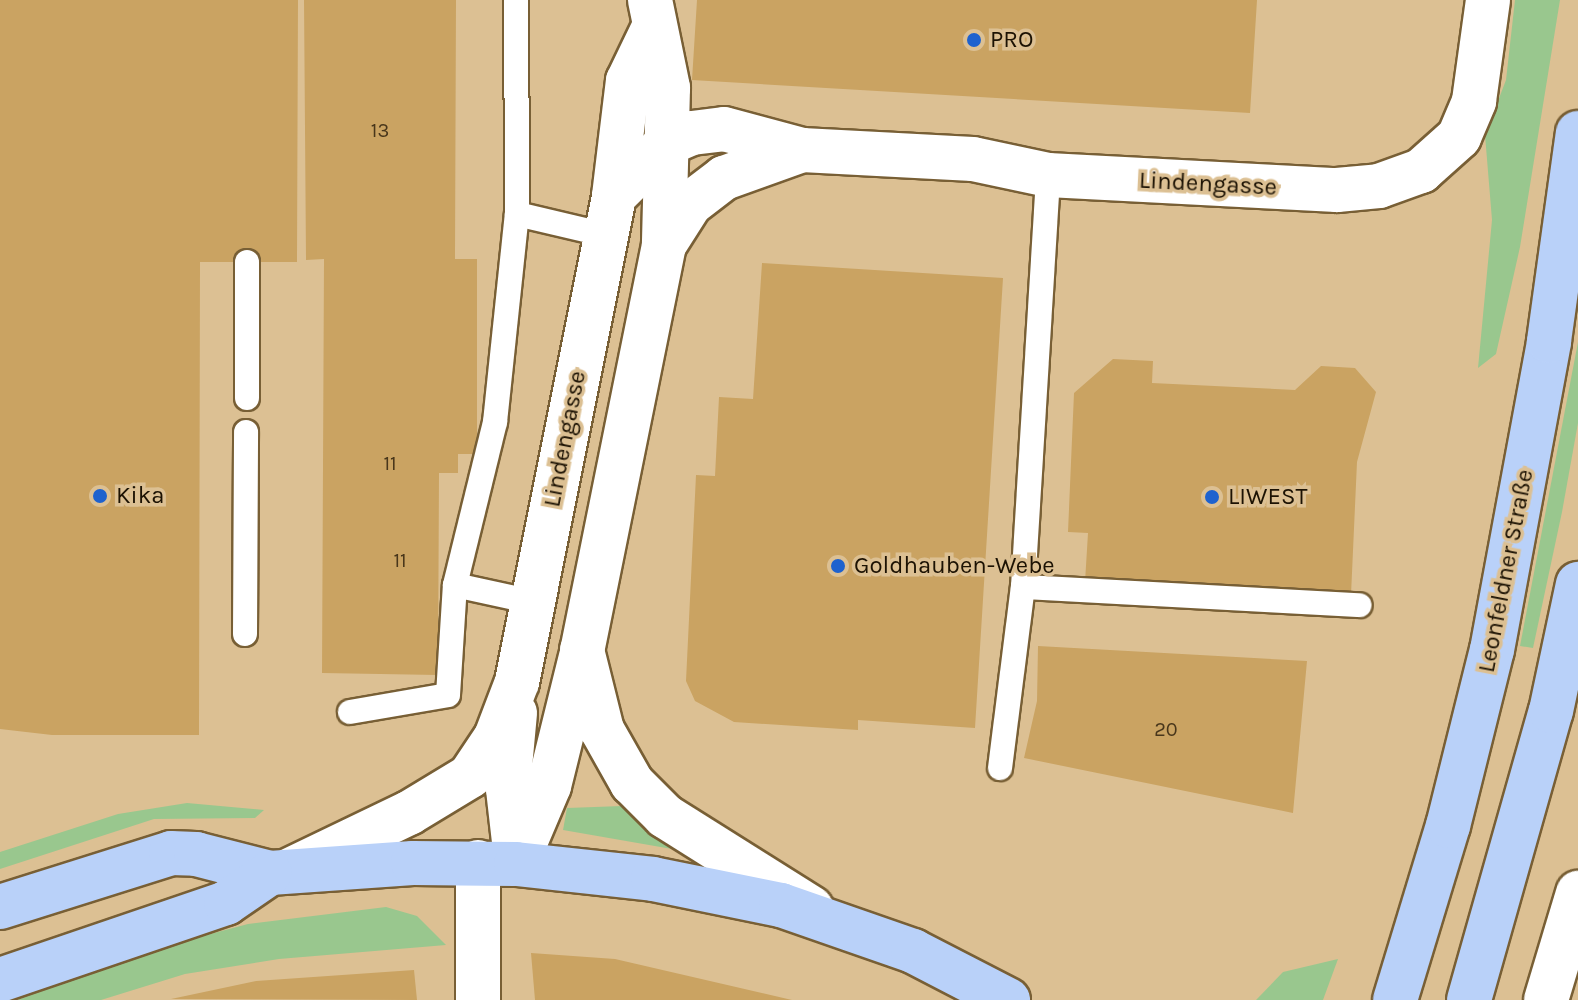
<!DOCTYPE html>
<html>
<head>
<meta charset="utf-8">
<style>
  body { margin:0 }
  #map { position:relative; width:1578px; height:1000px; overflow:hidden; background:#dcc093; font-family:Karla,sans-serif }
  div>[style] { position:absolute }
  .green>* { inset:0; background:#99c78e }
  .building>* { inset:0; background:#caa362 }
  .roads { filter:drop-shadow(2px 0 #785f35) drop-shadow(-2px 0 #785f35) drop-shadow(0 2px #785f35) drop-shadow(0 -2px #785f35) }
  .service>* { height:24px; margin:-12px; padding:0 12px; transform-origin:12px; border-radius:12px; background:#fff }
  .minor>* { height:44px; margin:-22px; padding:0 22px; transform-origin:22px; border-radius:22px; background:#fff }
  .primary>* { height:44px; margin:-22px; padding:0 22px; transform-origin:22px; border-radius:22px; background:#b9d1f9 }
  .dots>* { width:22px; height:22px; translate:-50% -50%; box-sizing:border-box; border:4px solid #dcc093; border-radius:50% }
  span { translate:-50% -50%; white-space:nowrap; text-align:center; line-height:1.15; -webkit-text-stroke:7px #dcc093; paint-order:stroke }
  .number-label { font-size:20px; color:#48361b }
  .number-label span { -webkit-text-stroke-width:0 }
  .poi-label { font-size:24px; color:#1c1203 }
  .left { translate:0 -50%; text-align:left }
  .street-label { font-size:24px; color:#1c1203 }
</style>
</head>
<body>
<div id="map">
  <div class="green">
    <i style="clip-path:polygon(1515px 0,1560px 0,1520px 247px,1496px 354px,1478px 368px,1492px 220px,1485px 135px,1506px 80px)"></i>
    <i style="clip-path:polygon(1578px 342px,1578px 423px,1562px 512px,1533px 648px,1520px 646px)"></i>
    <i style="clip-path:polygon(187px 803px,264px 810px,255px 818px,154px 819px,0 869px,0 852px,118px 814px)"></i>
    <i style="clip-path:polygon(622px 806px,672px 849px,563px 830px,567px 808px)"></i>
    <i style="clip-path:polygon(386px 907px,417px 916px,446px 945px,279px 959px,185px 974px,101px 1000px,17px 1000px,142px 952px,248px 924px)"></i>
    <i style="clip-path:polygon(1338px 959px,1323px 1000px,1256px 1000px,1283px 972px)"></i>
  </div>
  <div class="building">
    <i style="clip-path:polygon(0 0,298px 0,297px 262px,200px 262px,199px 735px,52px 735px,0 729px)"></i>
    <i style="clip-path:polygon(304px 0,456px 0,455px 259px,477px 259px,477px 454px,458px 454px,458px 473px,439px 473px,438px 675px,322px 673px,324px 259px,306px 260px)"></i>
    <i style="clip-path:polygon(697px 0,1257px 0,1250px 113px,692px 80px)"></i>
    <i style="clip-path:polygon(762px 263px,1003px 278px,975px 728px,858px 720px,858px 730px,734px 722px,695px 701px,686px 681px,696px 475px,715px 476px,719px 397px,753px 399px)"></i>
    <i style="clip-path:polygon(1113px 359px,1153px 361px,1152px 383px,1295px 390px,1321px 366px,1355px 368px,1376px 392px,1357px 462px,1351px 595px,1085px 582px,1088px 533px,1068px 532px,1074px 393px)"></i>
    <i style="clip-path:polygon(1038px 646px,1307px 661px,1293px 813px,1024px 758px,1037px 701px)"></i>
    <i style="clip-path:polygon(531px 953px,615px 959px,792px 1000px,535px 1000px)"></i>
    <i style="clip-path:polygon(414px 970px,417px 1000px,171px 999px,256px 981px)"></i>
  </div>
  <div class="roads">
    <div class="service">
      <i style="left:516px;top:0;width:214px;rotate:89.7deg"></i>
      <i style="left:247px;top:398px;width:136px;rotate:-90deg"></i>
      <i style="left:455px;top:585px;width:168px;rotate:-76.2deg"></i>
      <i style="left:495px;top:422px;width:209px;rotate:-84deg"></i>
      <i style="left:517px;top:214px;width:91px;rotate:13.3deg"></i>
      <i style="left:1023px;top:587px;width:337px;rotate:3.1deg"></i>
      <i style="left:245px;top:634px;width:202px;rotate:-89.7deg"></i>
      <i style="left:350px;top:712px;width:99px;rotate:-9.8deg"></i>
      <i style="left:448px;top:695px;width:110px;rotate:-86.4deg"></i>
      <i style="left:455px;top:585px;width:80px;rotate:12.3deg"></i>
      <i style="left:1000px;top:768px;width:182px;rotate:-82.8deg"></i>
      <i style="left:1023px;top:587px;width:413px;rotate:-86.5deg"></i>
    </div>
    <div class="minor">
      <i style="left:650px;top:0;width:90px;rotate:78.4deg"></i>
      <i style="left:668px;top:88px;width:157px;rotate:91.5deg"></i>
      <i style="left:664px;top:245px;width:413px;rotate:101.4deg"></i>
      <i style="left:582px;top:650px;width:82px;rotate:76deg"></i>
      <i style="left:602px;top:730px;width:61px;rotate:60.5deg"></i>
      <i style="left:632px;top:783px;width:47px;rotate:45deg"></i>
      <i style="left:665px;top:816px;width:173px;rotate:32.2deg"></i>
      <i style="left:614px;top:196px;width:74px;rotate:-45deg"></i>
      <i style="left:666px;top:144px;width:28px;rotate:-23deg"></i>
      <i style="left:692px;top:133px;width:32px;rotate:-7deg"></i>
      <i style="left:724px;top:129px;width:81px;rotate:15.1deg"></i>
      <i style="left:802px;top:150px;width:171px;rotate:3deg"></i>
      <i style="left:973px;top:159px;width:77px;rotate:12deg"></i>
      <i style="left:1048px;top:175px;width:289px;rotate:3deg"></i>
      <i style="left:1337px;top:190px;width:42px;rotate:-5.4deg"></i>
      <i style="left:1379px;top:186px;width:45px;rotate:-19.7deg"></i>
      <i style="left:1421px;top:171px;width:51px;rotate:-41.8deg"></i>
      <i style="left:1459px;top:137px;width:39px;rotate:-67deg"></i>
      <i style="left:1474px;top:101px;width:102px;rotate:-82.1deg"></i>
      <i style="left:664px;top:245px;width:49px;rotate:-57.6deg"></i>
      <i style="left:690px;top:204px;width:43px;rotate:-37.4deg"></i>
      <i style="left:724px;top:178px;width:83px;rotate:-19.7deg"></i>
      <i style="left:515px;top:713px;width:76px;rotate:95.3deg"></i>
      <i style="left:508px;top:789px;width:70px;rotate:83.5deg"></i>
      <i style="left:478px;top:862px;width:138px;rotate:90deg"></i>
      <i style="left:516px;top:864px;width:85px;rotate:-67.1deg"></i>
      <i style="left:549px;top:786px;width:133px;rotate:-76.1deg"></i>
      <i style="left:290px;top:870px;width:132px;rotate:-25.6deg"></i>
      <i style="left:409px;top:813px;width:71px;rotate:-31.2deg"></i>
      <i style="left:470px;top:776px;width:47px;rotate:-56.3deg"></i>
      <i style="left:496px;top:737px;width:59px;rotate:-69.1deg"></i>
      <i style="left:517px;top:682px;width:496px;rotate:-78.7deg"></i>
      <i style="left:614px;top:196px;width:116px;rotate:-83.1deg"></i>
      <i style="left:628px;top:81px;width:58px;rotate:-64.3deg"></i>
      <i style="left:1546px;top:1000px;width:112px;rotate:-73.3deg"></i>
    </div>
    <div class="primary">
      <i style="left:0;top:907px;width:179px;rotate:-17.5deg"></i>
      <i style="left:171px;top:853px;width:25px;rotate:2deg"></i>
      <i style="left:196px;top:854px;width:76px;rotate:14.4deg"></i>
      <i style="left:270px;top:873px;width:143px;rotate:-4deg"></i>
      <i style="left:413px;top:863px;width:103px;rotate:0.6deg"></i>
      <i style="left:516px;top:864px;width:138px;rotate:6.2deg"></i>
      <i style="left:653px;top:879px;width:131px;rotate:11.5deg"></i>
      <i style="left:781px;top:905px;width:140px;rotate:19.2deg"></i>
      <i style="left:913px;top:951px;width:107px;rotate:27.3deg"></i>
      <i style="left:0;top:980px;width:239px;rotate:-18.8deg"></i>
      <i style="left:226px;top:903px;width:53px;rotate:-34.3deg"></i>
      <i style="left:1395px;top:1000px;width:182px;rotate:-73.1deg"></i>
      <i style="left:1448px;top:826px;width:181px;rotate:-76deg"></i>
      <i style="left:1492px;top:650px;width:314px;rotate:-79.5deg"></i>
      <i style="left:1549px;top:341px;width:210px;rotate:-82.1deg"></i>
      <i style="left:1469px;top:1000px;width:300px;rotate:-74.2deg"></i>
      <i style="left:1551px;top:711px;width:130px;rotate:-78deg"></i>
    </div>
  </div>
  <div class="dots">
    <i style="left:974px;top:40px;background:#1e62ce"></i>
    <i style="left:100px;top:496px;background:#1e62ce"></i>
    <i style="left:1212px;top:497px;background:#1e62ce"></i>
    <i style="left:838px;top:566px;background:#1e62ce"></i>
  </div>
  <div class="number-label">
    <span style="left:380px;top:130px">13</span>
    <span style="left:390px;top:463px">11</span>
    <span style="left:400px;top:560px">11</span>
    <span style="left:1166px;top:729px">20</span>
  </div>
  <div class="poi-label">
    <span class="left" style="left:990px;top:40px">PRO</span>
    <span class="left" style="left:116px;top:496px">Kika</span>
    <span class="left" style="left:1228px;top:497px">LIWEST</span>
    <span class="left" style="left:854px;top:566px">Goldhauben-Webe</span>
  </div>
  <div class="street-label">
    <span style="left:1208px;top:184px;rotate:3deg">Lindengasse</span>
    <span style="left:565px;top:439px;rotate:-79deg">Lindengasse</span>
    <span style="left:1506px;top:571px;rotate:-79deg">Leonfeldner Straße</span>
  </div>
</div>
</body>
</html>
